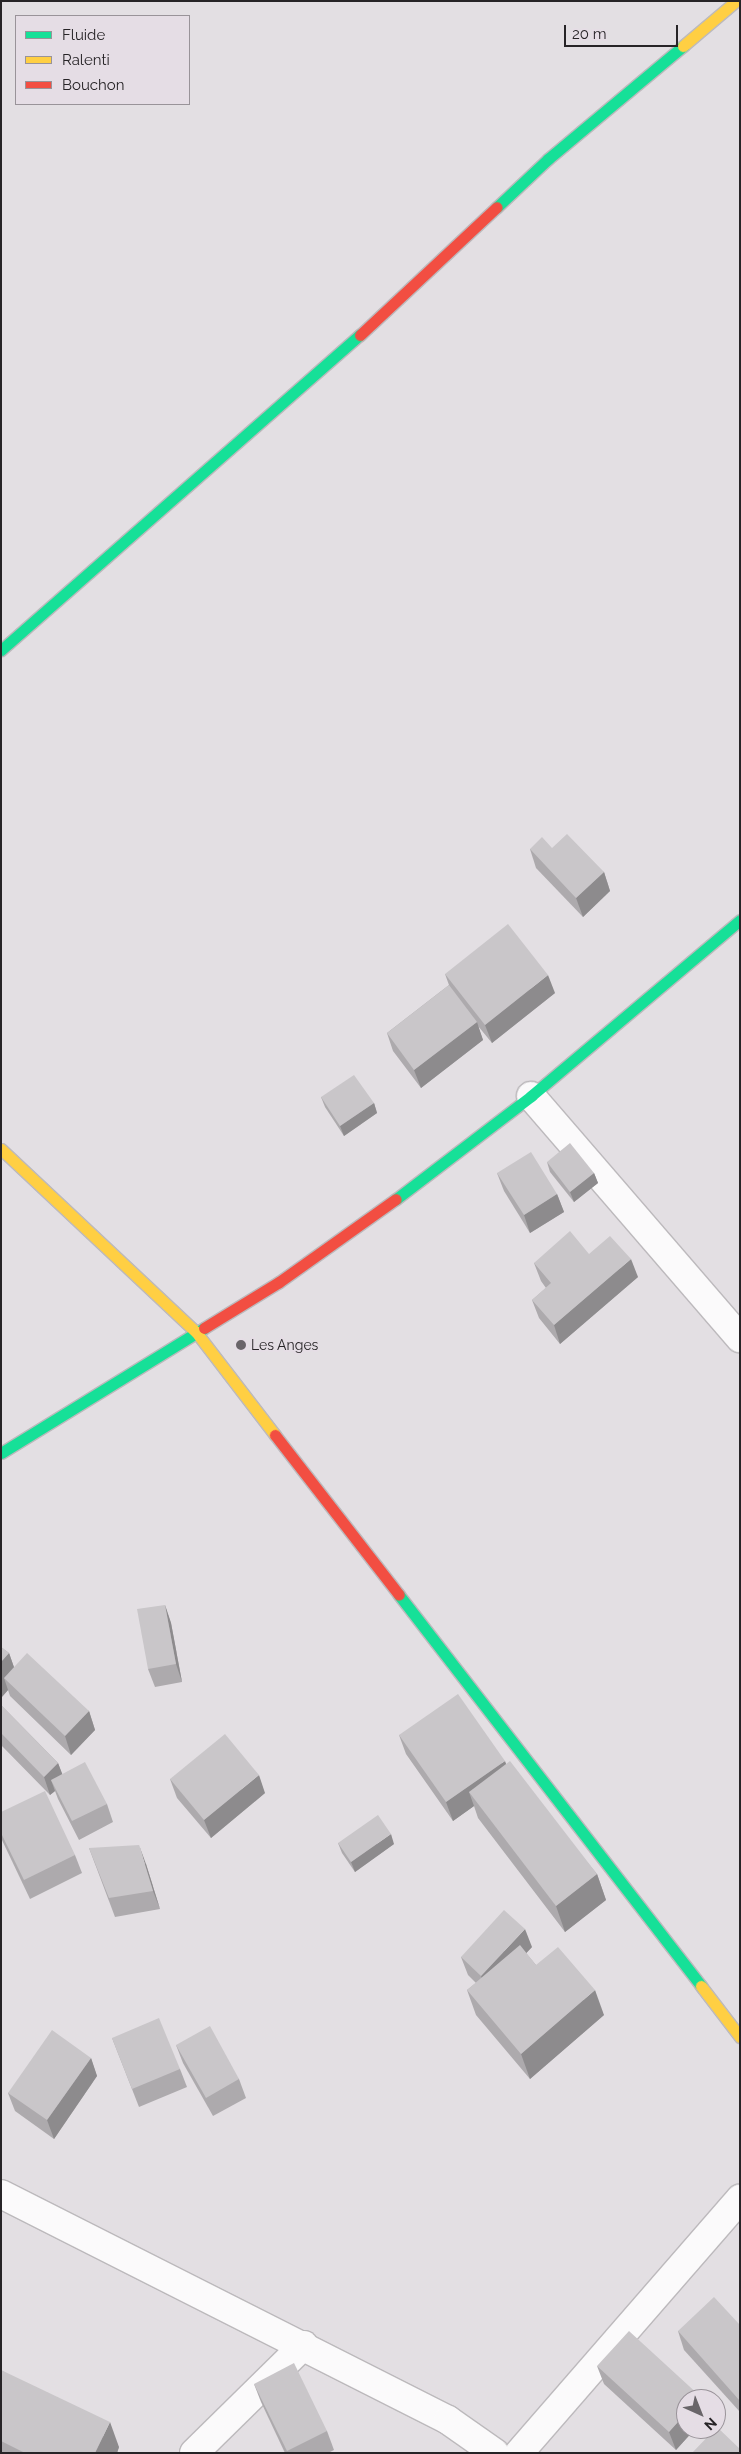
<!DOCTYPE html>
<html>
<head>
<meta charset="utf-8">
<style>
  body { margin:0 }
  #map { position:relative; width:741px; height:2454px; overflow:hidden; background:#e3dfe3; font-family:Raleway,sans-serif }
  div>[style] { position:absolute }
  .roads { filter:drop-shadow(1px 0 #bcb9bc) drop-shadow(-1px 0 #bcb9bc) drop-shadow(0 1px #bcb9bc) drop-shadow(0 -1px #bcb9bc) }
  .street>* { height:28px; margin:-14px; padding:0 14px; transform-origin:14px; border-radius:14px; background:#fbfafb }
  .fast>* { height:11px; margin:-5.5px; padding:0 5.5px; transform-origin:5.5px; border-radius:5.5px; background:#16e098 }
  .slow>* { height:11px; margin:-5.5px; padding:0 5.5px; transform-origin:5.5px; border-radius:5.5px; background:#ffcf43 }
  .jam>* { height:11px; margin:-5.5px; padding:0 5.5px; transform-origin:5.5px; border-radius:5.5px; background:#f24e42 }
  .wall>* { inset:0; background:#adaaad }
  .shaded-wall>* { inset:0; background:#8d8b8d }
  .building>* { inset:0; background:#c9c6c9 }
  .dots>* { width:14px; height:14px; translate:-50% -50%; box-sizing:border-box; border:2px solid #e5dde5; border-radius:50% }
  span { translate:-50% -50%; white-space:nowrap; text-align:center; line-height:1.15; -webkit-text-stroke:4px #e5dde5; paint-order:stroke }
  .poi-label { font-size:14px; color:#272427 }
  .left { translate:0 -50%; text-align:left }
  .frame { position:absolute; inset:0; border:2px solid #272427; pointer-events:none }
  .legend { position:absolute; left:15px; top:15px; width:175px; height:90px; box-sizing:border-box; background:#e5dde5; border:1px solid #999399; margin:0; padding:6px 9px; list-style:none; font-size:15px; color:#272427 }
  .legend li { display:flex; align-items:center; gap:10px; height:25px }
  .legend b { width:25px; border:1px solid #999399 }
  .north { position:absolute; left:676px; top:2389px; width:50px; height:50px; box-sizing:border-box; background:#e5dde5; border:1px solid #999399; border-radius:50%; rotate:136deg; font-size:14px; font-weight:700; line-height:20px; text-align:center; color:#272427 }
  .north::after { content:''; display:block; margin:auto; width:18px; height:22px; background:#696569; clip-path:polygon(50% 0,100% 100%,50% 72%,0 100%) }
  .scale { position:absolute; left:564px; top:25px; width:114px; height:22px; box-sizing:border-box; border:2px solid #272427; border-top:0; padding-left:6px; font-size:15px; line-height:18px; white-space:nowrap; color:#272427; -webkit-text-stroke:4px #e5dde5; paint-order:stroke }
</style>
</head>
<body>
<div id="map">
  <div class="roads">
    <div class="street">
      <i style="left:531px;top:1096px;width:320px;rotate:49.2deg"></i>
      <i style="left:1px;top:2194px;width:501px;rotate:26.82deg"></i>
      <i style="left:448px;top:2420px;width:57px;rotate:35.1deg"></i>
      <i style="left:194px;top:2453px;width:154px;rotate:-44.5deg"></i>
      <i style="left:519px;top:2453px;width:337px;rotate:-49deg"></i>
    </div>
    <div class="fast">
      <i style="left:497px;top:207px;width:70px;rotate:-43.3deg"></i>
      <i style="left:548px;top:159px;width:176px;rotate:-39.9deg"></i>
      <i style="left:1px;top:650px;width:478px;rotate:-41.3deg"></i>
      <i style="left:396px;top:1199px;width:170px;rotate:-37.3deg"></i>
      <i style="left:531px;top:1096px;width:273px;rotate:-40.1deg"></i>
      <i style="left:1px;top:1453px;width:238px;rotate:-31.6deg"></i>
      <i style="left:399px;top:1595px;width:494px;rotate:52.3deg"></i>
    </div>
    <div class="slow">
      <i style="left:683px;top:46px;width:70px;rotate:-40.3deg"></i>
      <i style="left:1px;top:1149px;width:267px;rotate:43.2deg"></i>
      <i style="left:196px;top:1332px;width:130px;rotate:52.5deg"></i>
      <i style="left:701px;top:1986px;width:64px;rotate:52.6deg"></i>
    </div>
    <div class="jam">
      <i style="left:360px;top:335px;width:187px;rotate:-43.1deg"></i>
      <i style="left:204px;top:1328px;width:88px;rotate:-31.5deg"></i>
      <i style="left:279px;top:1282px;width:143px;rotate:-35.4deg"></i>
      <i style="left:275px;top:1435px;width:202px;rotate:52.2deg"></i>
    </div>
  </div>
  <div class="wall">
    <i style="clip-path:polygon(552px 848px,604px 872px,610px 891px,583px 917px,536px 868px,530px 849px)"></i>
    <i style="clip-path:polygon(445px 974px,555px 993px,492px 1043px,478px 1026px,483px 1040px,421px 1088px,393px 1051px,387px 1033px,449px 985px)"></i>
    <i style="clip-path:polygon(321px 1097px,374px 1103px,377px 1113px,344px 1136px,325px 1107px)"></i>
    <i style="clip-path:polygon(547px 1162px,594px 1173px,598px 1183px,574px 1202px,550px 1172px)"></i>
    <i style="clip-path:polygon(497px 1173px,557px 1194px,564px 1212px,530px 1233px,504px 1191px)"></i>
    <i style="clip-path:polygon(589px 1254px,638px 1277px,560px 1344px,539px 1318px,532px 1300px,546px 1288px,541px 1281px,534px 1263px)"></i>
    <i style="clip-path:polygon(165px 1605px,171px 1623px,182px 1682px,155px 1687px,148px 1669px)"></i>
    <i style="clip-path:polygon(1px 1647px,9px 1653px,14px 1667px,89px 1711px,95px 1730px,71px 1755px,10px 1696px,8px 1690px,1px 1698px)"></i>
    <i style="clip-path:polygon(1px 1705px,58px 1763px,62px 1774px,107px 1804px,113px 1822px,79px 1840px,58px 1799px,55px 1791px,50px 1795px,1px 1745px)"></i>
    <i style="clip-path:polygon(399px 1735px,506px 1764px,597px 1874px,606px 1900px,565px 1932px,478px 1818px,474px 1806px,453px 1821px,406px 1754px)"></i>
    <i style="clip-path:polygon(170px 1779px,265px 1793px,211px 1838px,177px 1798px)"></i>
    <i style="clip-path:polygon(1px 1812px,75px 1855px,82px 1873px,30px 1899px,1px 1838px)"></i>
    <i style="clip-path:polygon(338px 1843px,394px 1844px,355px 1872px,342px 1853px)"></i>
    <i style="clip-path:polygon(89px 1848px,146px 1864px,160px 1909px,115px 1917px)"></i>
    <i style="clip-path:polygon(532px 1947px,526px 1953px,536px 1965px,604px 2015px,530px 2079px,476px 2015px,467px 1990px,476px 1983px,468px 1975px,461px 1957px)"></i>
    <i style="clip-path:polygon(112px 2038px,180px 2069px,187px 2087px,139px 2107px)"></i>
    <i style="clip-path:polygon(176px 2045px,239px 2079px,246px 2098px,213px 2116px,183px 2063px)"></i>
    <i style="clip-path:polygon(91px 2058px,97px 2076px,54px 2139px,15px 2111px,8px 2093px)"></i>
    <i style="clip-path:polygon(740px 2325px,740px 2412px,684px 2350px,678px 2331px)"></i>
    <i style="clip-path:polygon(597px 2366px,701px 2397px,701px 2399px,686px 2399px,686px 2429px,695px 2429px,676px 2450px,604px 2384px)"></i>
    <i style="clip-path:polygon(1px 2370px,119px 2447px,117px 2453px,1px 2453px)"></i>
    <i style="clip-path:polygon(254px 2384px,327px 2431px,334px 2450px,328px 2453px,285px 2453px,261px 2402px)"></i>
  </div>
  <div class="shaded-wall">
    <i style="clip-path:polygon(604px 872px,610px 891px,583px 917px,576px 898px)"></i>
    <i style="clip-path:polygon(548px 975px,555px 993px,492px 1043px,485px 1025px)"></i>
    <i style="clip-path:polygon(477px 1022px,483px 1040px,421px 1088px,414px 1070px)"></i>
    <i style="clip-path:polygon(374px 1103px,377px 1113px,344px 1136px,340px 1126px)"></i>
    <i style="clip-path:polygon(594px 1173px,598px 1183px,574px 1202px,570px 1192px)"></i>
    <i style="clip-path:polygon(557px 1194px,564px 1212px,530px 1233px,524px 1215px)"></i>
    <i style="clip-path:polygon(631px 1259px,638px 1277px,560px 1344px,554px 1325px)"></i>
    <i style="clip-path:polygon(165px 1605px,171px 1623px,182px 1682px,176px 1664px)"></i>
    <i style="clip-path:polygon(9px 1653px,18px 1679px,4px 1678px,8px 1690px,1px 1698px,1px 1662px)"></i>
    <i style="clip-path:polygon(89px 1711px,95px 1730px,71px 1755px,65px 1736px)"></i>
    <i style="clip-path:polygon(505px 1761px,512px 1780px,469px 1792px,474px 1806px,453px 1821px,446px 1802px)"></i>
    <i style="clip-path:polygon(58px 1763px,65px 1781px,51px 1780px,55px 1791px,50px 1795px,44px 1777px)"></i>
    <i style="clip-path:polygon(259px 1775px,265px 1793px,211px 1838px,204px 1820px)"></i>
    <i style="clip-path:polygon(391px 1834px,394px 1844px,355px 1872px,351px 1862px)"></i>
    <i style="clip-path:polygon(139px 1845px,146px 1864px,160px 1909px,153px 1891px)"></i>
    <i style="clip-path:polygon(597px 1874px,606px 1900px,565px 1932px,556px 1906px)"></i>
    <i style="clip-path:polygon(525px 1929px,532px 1947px,488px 1994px,481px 1976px)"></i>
    <i style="clip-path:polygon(595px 1990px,604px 2015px,530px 2079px,521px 2054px)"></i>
    <i style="clip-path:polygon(91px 2058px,97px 2076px,54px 2139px,47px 2120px)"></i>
    <i style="clip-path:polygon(686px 2413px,686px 2429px,695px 2429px,676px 2450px,669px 2432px)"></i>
    <i style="clip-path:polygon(110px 2422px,119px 2447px,117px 2453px,95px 2453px)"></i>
  </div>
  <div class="building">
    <i style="clip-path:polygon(567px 834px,604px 872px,576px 898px,530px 849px,542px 837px,552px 848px)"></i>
    <i style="clip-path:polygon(508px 924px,548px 975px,485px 1025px,445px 974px)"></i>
    <i style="clip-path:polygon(449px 985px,477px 1022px,414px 1070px,387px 1033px)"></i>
    <i style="clip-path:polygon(354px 1075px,374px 1103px,340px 1126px,321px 1097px)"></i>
    <i style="clip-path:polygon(570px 1143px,594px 1173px,570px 1192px,547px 1162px)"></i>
    <i style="clip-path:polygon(531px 1152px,557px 1194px,524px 1215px,497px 1173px)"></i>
    <i style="clip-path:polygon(570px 1231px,589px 1254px,610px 1236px,631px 1259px,554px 1325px,532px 1300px,551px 1283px,534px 1263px)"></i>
    <i style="clip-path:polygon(165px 1605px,176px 1664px,148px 1669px,137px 1609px)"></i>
    <i style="clip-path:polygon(1px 1647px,9px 1653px,1px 1662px)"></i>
    <i style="clip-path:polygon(27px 1653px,89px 1711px,65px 1736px,4px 1678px)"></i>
    <i style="clip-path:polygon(458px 1694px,505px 1761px,446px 1802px,399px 1735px)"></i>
    <i style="clip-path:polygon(1px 1705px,58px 1763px,44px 1777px,1px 1733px)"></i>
    <i style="clip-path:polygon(225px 1734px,259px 1775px,204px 1820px,170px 1779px)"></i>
    <i style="clip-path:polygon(510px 1761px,597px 1874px,556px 1906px,469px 1792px)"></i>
    <i style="clip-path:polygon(85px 1762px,107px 1804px,72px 1821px,51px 1780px)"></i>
    <i style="clip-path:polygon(45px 1791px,75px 1855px,24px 1880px,1px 1833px,1px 1812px)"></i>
    <i style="clip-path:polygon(378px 1815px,391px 1834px,351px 1862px,338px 1843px)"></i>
    <i style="clip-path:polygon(139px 1845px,153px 1891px,109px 1898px,89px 1848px)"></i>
    <i style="clip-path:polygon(504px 1910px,525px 1929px,481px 1976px,461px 1957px)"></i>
    <i style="clip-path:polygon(520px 1945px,536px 1965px,558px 1947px,595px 1990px,521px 2054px,467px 1990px)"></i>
    <i style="clip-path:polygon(159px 2018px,180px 2069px,132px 2089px,112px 2038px)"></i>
    <i style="clip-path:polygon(210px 2026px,239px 2079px,206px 2098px,176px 2045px)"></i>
    <i style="clip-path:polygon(52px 2030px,91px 2058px,47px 2120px,8px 2093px)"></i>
    <i style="clip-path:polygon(714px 2297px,740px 2325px,740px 2401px,678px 2331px)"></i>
    <i style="clip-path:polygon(629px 2331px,701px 2397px,699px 2399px,686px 2399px,686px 2413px,669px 2432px,597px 2366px)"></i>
    <i style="clip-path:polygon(294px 2363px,327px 2431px,287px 2451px,254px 2384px)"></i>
    <i style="clip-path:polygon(1px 2370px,110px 2422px,95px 2453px,25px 2453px,1px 2441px)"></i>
    <i style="clip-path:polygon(717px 2427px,740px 2449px,740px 2453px,692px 2453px,715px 2429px,716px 2429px)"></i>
  </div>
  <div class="dots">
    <i style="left:241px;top:1345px;background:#696569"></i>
  </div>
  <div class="poi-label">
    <span class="left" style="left:251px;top:1345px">Les Anges</span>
  </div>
  <div class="frame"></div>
  <ul class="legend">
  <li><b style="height:6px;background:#16e098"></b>Fluide</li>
  <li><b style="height:6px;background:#ffcf43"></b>Ralenti</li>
  <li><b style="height:6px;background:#f24e42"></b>Bouchon</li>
  </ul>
  <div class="north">N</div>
  <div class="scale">20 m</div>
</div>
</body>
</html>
